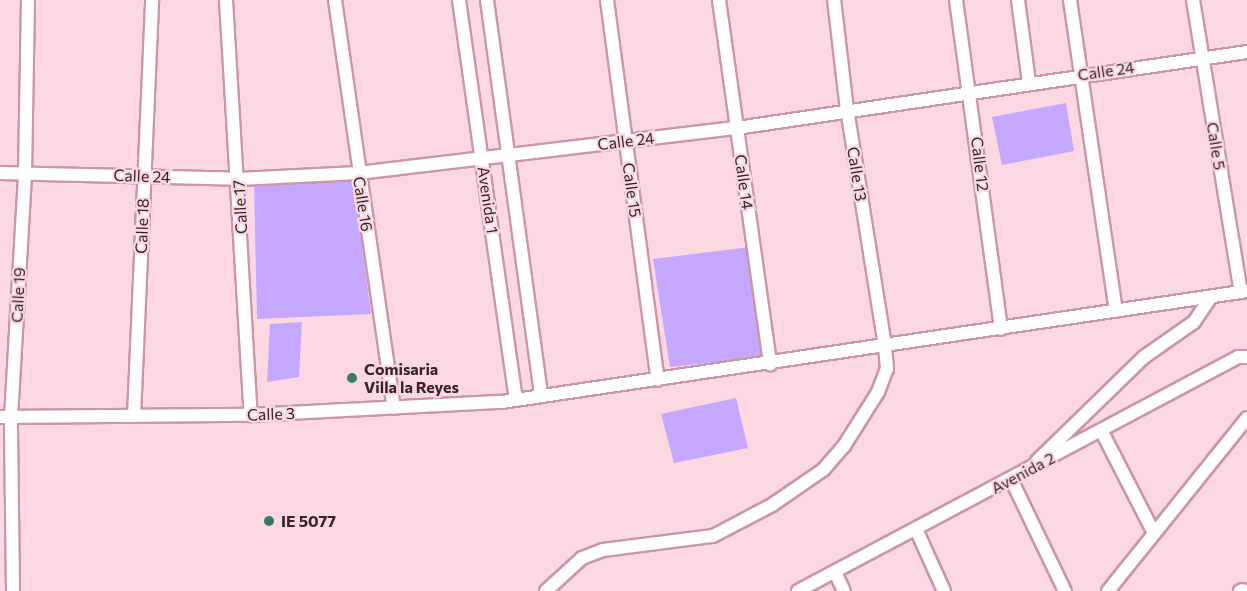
<!DOCTYPE html>
<html>
<head>
<meta charset="utf-8">
<style>
  body { margin:0 }
  #map { position:relative; width:1247px; height:591px; overflow:hidden; background:#fbd8e2; font-family:Commissioner,sans-serif }
  div>[style] { position:absolute }
  .green>* { inset:0; background:#c5a8fd }
  .roads { filter:drop-shadow(2px 0 #cc96a6) drop-shadow(-2px 0 #cc96a6) drop-shadow(0 2px #cc96a6) drop-shadow(0 -2px #cc96a6) }
  .street>* { height:12px; margin:-6px; padding:0 6px; transform-origin:6px; border-radius:6px; background:#fff }
  .dots>* { width:16px; height:16px; translate:-50% -50%; box-sizing:border-box; border:3px solid #fbd8e2; border-radius:50% }
  span { translate:-50% -50%; white-space:nowrap; text-align:center; line-height:1.15; -webkit-text-stroke:4.5px #fbd8e2; paint-order:stroke }
  .street-label { font-size:16px; color:#38232a }
  .poi-label { font-size:16px; color:#38232a; font-weight:700 }
  .left { translate:0 -50%; text-align:left }
</style>
</head>
<body>
<div id="map">
  <div class="green">
    <i style="clip-path:polygon(1066px 103px,1074px 151px,1002px 165px,992px 117px)"></i>
    <i style="clip-path:polygon(354px 180px,371px 314px,257px 319px,254px 182px)"></i>
    <i style="clip-path:polygon(750px 247px,764px 357px,670px 367px,653px 259px)"></i>
    <i style="clip-path:polygon(302px 322px,299px 377px,267px 382px,270px 324px)"></i>
    <i style="clip-path:polygon(736px 398px,748px 448px,674px 463px,661px 414px)"></i>
  </div>
  <div class="roads">
    <div class="street">
      <i style="left:226px;top:0;width:416px;rotate:86.6deg"></i>
      <i style="left:335px;top:0;width:412px;rotate:81.8deg"></i>
      <i style="left:459px;top:0;width:404px;rotate:81.9deg"></i>
      <i style="left:487px;top:0;width:400px;rotate:82.2deg"></i>
      <i style="left:607px;top:0;width:383px;rotate:82.4deg"></i>
      <i style="left:719px;top:0;width:368px;rotate:82deg"></i>
      <i style="left:956px;top:0;width:332px;rotate:82.2deg"></i>
      <i style="left:1018px;top:0;width:83px;rotate:82.4deg"></i>
      <i style="left:1070px;top:0;width:314px;rotate:81.6deg"></i>
      <i style="left:1193px;top:0;width:296px;rotate:80.7deg"></i>
      <i style="left:0;top:173px;width:239px;rotate:1.4deg"></i>
      <i style="left:239px;top:179px;width:119px;rotate:-2.9deg"></i>
      <i style="left:358px;top:173px;width:382px;rotate:-6.8deg"></i>
      <i style="left:737px;top:128px;width:516px;rotate:-8.48deg"></i>
      <i style="left:134px;top:416px;width:416px;rotate:-87.5deg"></i>
      <i style="left:0;top:417px;width:251px;rotate:-0.5deg"></i>
      <i style="left:251px;top:415px;width:251px;rotate:-3deg"></i>
      <i style="left:502px;top:402px;width:753px;rotate:-8.47deg"></i>
      <i style="left:1102px;top:432px;width:114px;rotate:62.8deg"></i>
      <i style="left:1037px;top:461px;width:149px;rotate:-44.2deg"></i>
      <i style="left:1144px;top:357px;width:61px;rotate:-35deg"></i>
      <i style="left:1194px;top:322px;width:30px;rotate:-56deg"></i>
      <i style="left:1011px;top:479px;width:124px;rotate:64.3deg"></i>
      <i style="left:916px;top:529px;width:68px;rotate:65.7deg"></i>
      <i style="left:835px;top:572px;width:21px;rotate:65deg"></i>
      <i style="left:13px;top:591px;width:173px;rotate:-90.7deg"></i>
      <i style="left:11px;top:418px;width:245px;rotate:-86.7deg"></i>
      <i style="left:25px;top:173px;width:173px;rotate:-89deg"></i>
      <i style="left:546px;top:591px;width:49px;rotate:-42.5deg"></i>
      <i style="left:582px;top:558px;width:22px;rotate:-21deg"></i>
      <i style="left:603px;top:550px;width:111px;rotate:-7.3deg"></i>
      <i style="left:713px;top:536px;width:67px;rotate:-27.7deg"></i>
      <i style="left:772px;top:505px;width:62px;rotate:-34.5deg"></i>
      <i style="left:823px;top:470px;width:32px;rotate:-49deg"></i>
      <i style="left:844px;top:446px;width:64px;rotate:-57.8deg"></i>
      <i style="left:878px;top:392px;width:25px;rotate:-69deg"></i>
      <i style="left:887px;top:369px;width:23px;rotate:-95deg"></i>
      <i style="left:885px;top:346px;width:239px;rotate:-99.1deg"></i>
      <i style="left:847px;top:110px;width:111px;rotate:-96.7deg"></i>
      <i style="left:798px;top:591px;width:498px;rotate:-28deg"></i>
      <i style="left:1238px;top:357px;width:9px"></i>
      <i style="left:1108px;top:591px;width:222px;rotate:-51.2deg"></i>
      <i style="left:1240px;top:591px;width:3px;rotate:-18deg"></i>
    </div>
  </div>
  <div class="dots">
    <i style="left:352px;top:378px;background:#367a6d"></i>
    <i style="left:269px;top:521px;background:#367a6d"></i>
  </div>
  <div class="street-label">
    <span style="left:1106px;top:71px;rotate:-8deg">Calle 24</span>
    <span style="left:626px;top:141px;rotate:-7deg">Calle 24</span>
    <span style="left:1216px;top:146px;rotate:81deg">Calle 5</span>
    <span style="left:980px;top:164px;rotate:83deg">Calle 12</span>
    <span style="left:857px;top:174px;rotate:81deg">Calle 13</span>
    <span style="left:142px;top:176px;rotate:2deg">Calle 24</span>
    <span style="left:744px;top:182px;rotate:82deg">Calle 14</span>
    <span style="left:632px;top:190px;rotate:82deg">Calle 15</span>
    <span style="left:488px;top:200px;rotate:82deg">Avenida 1</span>
    <span style="left:363px;top:204px;rotate:81deg">Calle 16</span>
    <span style="left:240px;top:207px;rotate:-93deg">Calle 17</span>
    <span style="left:142px;top:226px;rotate:-88deg">Calle 18</span>
    <span style="left:18px;top:295px;rotate:-87deg">Calle 19</span>
    <span style="left:271px;top:414px;rotate:-2deg">Calle 3</span>
    <span style="left:1023px;top:473px;rotate:-28deg">Avenida 2</span>
  </div>
  <div class="poi-label">
    <span class="left" style="left:364px;top:378px">Comisaria<br>Villa la Reyes</span>
    <span class="left" style="left:281px;top:521px">IE 5077</span>
  </div>
</div>
</body>
</html>
